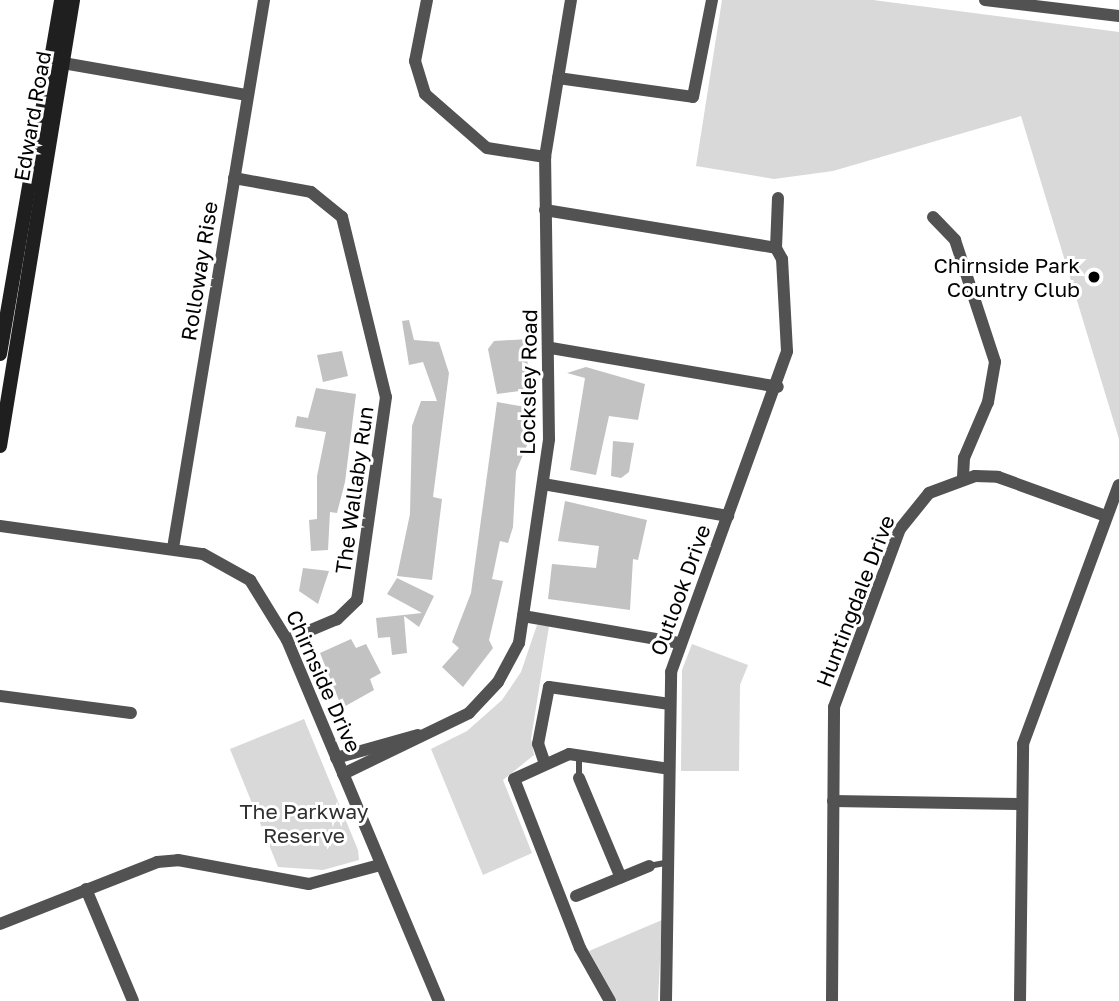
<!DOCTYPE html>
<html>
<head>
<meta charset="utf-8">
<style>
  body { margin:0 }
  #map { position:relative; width:1119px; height:1001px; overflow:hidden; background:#fff; font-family:"Golos Text",sans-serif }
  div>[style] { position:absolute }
  .green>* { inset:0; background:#d9d9d9 }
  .building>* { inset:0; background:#c2c2c2 }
  .service>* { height:6px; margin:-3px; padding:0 3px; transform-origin:3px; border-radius:3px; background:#525252 }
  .minor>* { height:12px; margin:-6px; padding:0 6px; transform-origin:6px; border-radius:6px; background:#525252 }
  .secondary>* { height:14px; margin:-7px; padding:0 7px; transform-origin:7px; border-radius:7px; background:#1f1f1f }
  .dots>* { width:19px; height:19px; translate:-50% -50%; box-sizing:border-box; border:4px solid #fff; border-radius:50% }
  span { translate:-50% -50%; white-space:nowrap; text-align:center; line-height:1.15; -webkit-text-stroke:6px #fff; paint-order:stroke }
  .street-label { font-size:21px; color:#000 }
  .poi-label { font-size:21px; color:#000 }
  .right { translate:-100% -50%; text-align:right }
  .park-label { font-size:21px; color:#303030 }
</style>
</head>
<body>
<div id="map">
  <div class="green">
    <i style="clip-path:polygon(722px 0,873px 0,1119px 32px,1119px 439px,1021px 116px,833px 171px,774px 179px,696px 166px)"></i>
    <i style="clip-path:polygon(537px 625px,549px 626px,531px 739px,534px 755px,503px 780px,532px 853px,483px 875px,431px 749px,467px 731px,502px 700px,521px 672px)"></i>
    <i style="clip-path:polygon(692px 644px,748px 665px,740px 685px,739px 771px,681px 771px,682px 670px)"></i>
    <i style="clip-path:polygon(304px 719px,358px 850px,359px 860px,323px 870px,278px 867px,230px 749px)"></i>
    <i style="clip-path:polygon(662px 920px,658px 1001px,617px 1001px,589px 951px)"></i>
  </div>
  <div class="building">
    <i style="clip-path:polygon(409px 320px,414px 340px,439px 342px,449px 373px,433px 497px,442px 499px,432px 580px,397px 576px,410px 514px,412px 426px,421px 401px,437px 401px,423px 362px,409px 365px,402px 321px)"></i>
    <i style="clip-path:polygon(529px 339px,525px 350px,532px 383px,528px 390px,497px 394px,488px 349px,494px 341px)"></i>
    <i style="clip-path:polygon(342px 351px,348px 376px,323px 382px,317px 355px)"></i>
    <i style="clip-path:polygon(586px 367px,645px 384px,638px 420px,609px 416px,596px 475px,570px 470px,585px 378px,567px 373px)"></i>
    <i style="clip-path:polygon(316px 388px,356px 394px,345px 482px,337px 513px,330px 512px,328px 550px,311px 551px,309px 520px,317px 519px,317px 476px,326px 432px,295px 427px,297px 416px,308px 418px)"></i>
    <i style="clip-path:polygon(497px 402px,532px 408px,531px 436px,516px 471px,513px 527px,508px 543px,500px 541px,492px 579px,503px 581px,489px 640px,493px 648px,463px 687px,442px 667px,459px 648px,452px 642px,471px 593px)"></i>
    <i style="clip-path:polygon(613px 441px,634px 443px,629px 472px,621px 478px,611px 476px)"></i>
    <i style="clip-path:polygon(565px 501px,647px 520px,638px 560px,633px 559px,630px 610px,548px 599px,552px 564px,596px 568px,599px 546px,558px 541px)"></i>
    <i style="clip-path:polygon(303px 568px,329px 571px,318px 604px,299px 591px)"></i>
    <i style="clip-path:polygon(397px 578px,434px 596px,419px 627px,404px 616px,407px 653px,392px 655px,390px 637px,378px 638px,376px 618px,422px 613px,387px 594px)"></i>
    <i style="clip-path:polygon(351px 639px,356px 648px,366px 644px,381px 673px,370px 679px,374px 690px,342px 708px,320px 653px)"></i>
  </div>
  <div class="service">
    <i style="left:579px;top:777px;width:22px;rotate:-90deg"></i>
    <i style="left:649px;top:866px;width:20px;rotate:-11deg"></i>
  </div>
  <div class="minor">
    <i style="left:427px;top:0;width:62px;rotate:101.1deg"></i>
    <i style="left:415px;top:61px;width:34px;rotate:73deg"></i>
    <i style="left:425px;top:94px;width:82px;rotate:41.1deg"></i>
    <i style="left:487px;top:148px;width:59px;rotate:8.8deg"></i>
    <i style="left:985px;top:0;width:135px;rotate:6.8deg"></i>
    <i style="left:63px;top:63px;width:187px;rotate:9.9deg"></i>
    <i style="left:558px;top:78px;width:136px;rotate:8deg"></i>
    <i style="left:693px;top:97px;width:99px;rotate:-78.9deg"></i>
    <i style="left:234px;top:178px;width:78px;rotate:10.3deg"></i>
    <i style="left:311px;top:192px;width:40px;rotate:39deg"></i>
    <i style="left:342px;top:217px;width:185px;rotate:76.3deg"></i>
    <i style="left:386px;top:397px;width:205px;rotate:98.1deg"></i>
    <i style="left:357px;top:600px;width:28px;rotate:136deg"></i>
    <i style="left:337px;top:619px;width:54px;rotate:157.2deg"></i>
    <i style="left:545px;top:210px;width:234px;rotate:9.3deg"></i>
    <i style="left:933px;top:217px;width:32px;rotate:46deg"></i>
    <i style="left:955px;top:240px;width:128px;rotate:71.8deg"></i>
    <i style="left:995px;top:362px;width:41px;rotate:99.9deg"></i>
    <i style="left:988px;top:402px;width:61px;rotate:113.2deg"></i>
    <i style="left:964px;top:458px;width:21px;rotate:93deg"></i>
    <i style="left:551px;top:348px;width:230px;rotate:9.7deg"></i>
    <i style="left:543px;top:484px;width:188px;rotate:9.8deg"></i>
    <i style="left:0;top:526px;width:205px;rotate:7.9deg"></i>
    <i style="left:203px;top:554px;width:54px;rotate:29deg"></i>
    <i style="left:250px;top:580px;width:70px;rotate:58.3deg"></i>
    <i style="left:287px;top:640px;width:392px;rotate:67.2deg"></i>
    <i style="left:173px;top:548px;width:556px;rotate:-80.57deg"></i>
    <i style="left:523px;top:616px;width:158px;rotate:9.8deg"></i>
    <i style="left:0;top:696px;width:132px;rotate:7.4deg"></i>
    <i style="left:336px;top:758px;width:85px;rotate:-15.7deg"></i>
    <i style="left:544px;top:761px;width:18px;rotate:-109deg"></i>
    <i style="left:538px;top:744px;width:58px;rotate:-79.1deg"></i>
    <i style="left:549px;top:687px;width:122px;rotate:8deg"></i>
    <i style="left:343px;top:774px;width:140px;rotate:-25.8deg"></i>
    <i style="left:469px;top:713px;width:42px;rotate:-46.9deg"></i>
    <i style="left:498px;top:682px;width:44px;rotate:-61.7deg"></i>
    <i style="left:519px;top:643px;width:206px;rotate:-81.6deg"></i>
    <i style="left:549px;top:439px;width:282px;rotate:-90.8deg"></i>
    <i style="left:545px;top:157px;width:159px;rotate:-80.6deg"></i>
    <i style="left:579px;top:778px;width:108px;rotate:67.2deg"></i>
    <i style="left:833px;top:801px;width:188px;rotate:0.9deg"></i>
    <i style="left:86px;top:889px;width:121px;rotate:67.2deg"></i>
    <i style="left:576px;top:896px;width:79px;rotate:-22.3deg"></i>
    <i style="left:0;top:924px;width:169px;rotate:-21.5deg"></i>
    <i style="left:157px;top:862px;width:21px;rotate:-5deg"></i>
    <i style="left:178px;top:860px;width:133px;rotate:10.4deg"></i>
    <i style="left:309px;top:884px;width:73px;rotate:-15deg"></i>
    <i style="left:610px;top:1001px;width:61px;rotate:-119.5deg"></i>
    <i style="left:580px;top:948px;width:181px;rotate:-111.3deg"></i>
    <i style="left:514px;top:779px;width:60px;rotate:-24.4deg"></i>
    <i style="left:569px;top:754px;width:101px;rotate:8.5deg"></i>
    <i style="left:666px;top:1001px;width:329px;rotate:-89.1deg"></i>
    <i style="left:671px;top:672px;width:341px;rotate:-70.1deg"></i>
    <i style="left:787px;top:351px;width:92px;rotate:-93.1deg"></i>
    <i style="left:782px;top:259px;width:13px;rotate:-119deg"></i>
    <i style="left:776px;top:248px;width:50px;rotate:-87.7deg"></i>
    <i style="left:832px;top:1001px;width:294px;rotate:-89.6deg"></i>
    <i style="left:834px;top:707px;width:190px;rotate:-69.7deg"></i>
    <i style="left:900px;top:529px;width:46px;rotate:-51.1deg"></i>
    <i style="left:929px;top:493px;width:49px;rotate:-20.3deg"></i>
    <i style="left:975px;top:476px;width:23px;rotate:2deg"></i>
    <i style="left:998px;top:477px;width:115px;rotate:19.9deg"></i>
    <i style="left:1020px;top:1001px;width:257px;rotate:-89.3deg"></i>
    <i style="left:1023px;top:744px;width:276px;rotate:-69.7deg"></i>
  </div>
  <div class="secondary">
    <i style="left:0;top:354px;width:359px;rotate:-80.2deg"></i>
    <i style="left:0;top:446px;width:452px;rotate:-80.7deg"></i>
  </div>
  <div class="dots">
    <i style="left:1094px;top:277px;background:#000"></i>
  </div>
  <div class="street-label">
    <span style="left:32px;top:116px;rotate:-80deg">Edward Road</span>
    <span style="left:199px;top:271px;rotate:-81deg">Rolloway Rise</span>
    <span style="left:528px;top:382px;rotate:-89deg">Locksley Road</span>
    <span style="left:354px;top:490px;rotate:-82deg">The Wallaby Run</span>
    <span style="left:680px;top:590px;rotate:-70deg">Outlook Drive</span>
    <span style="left:855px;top:601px;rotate:-69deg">Huntingdale Drive</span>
    <span style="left:324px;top:681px;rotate:66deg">Chirnside Drive</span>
  </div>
  <div class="poi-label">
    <span class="right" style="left:1080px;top:277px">Chirnside Park<br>Country Club</span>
  </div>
  <div class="park-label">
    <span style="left:304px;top:823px">The Parkway<br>Reserve</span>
  </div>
</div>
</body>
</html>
